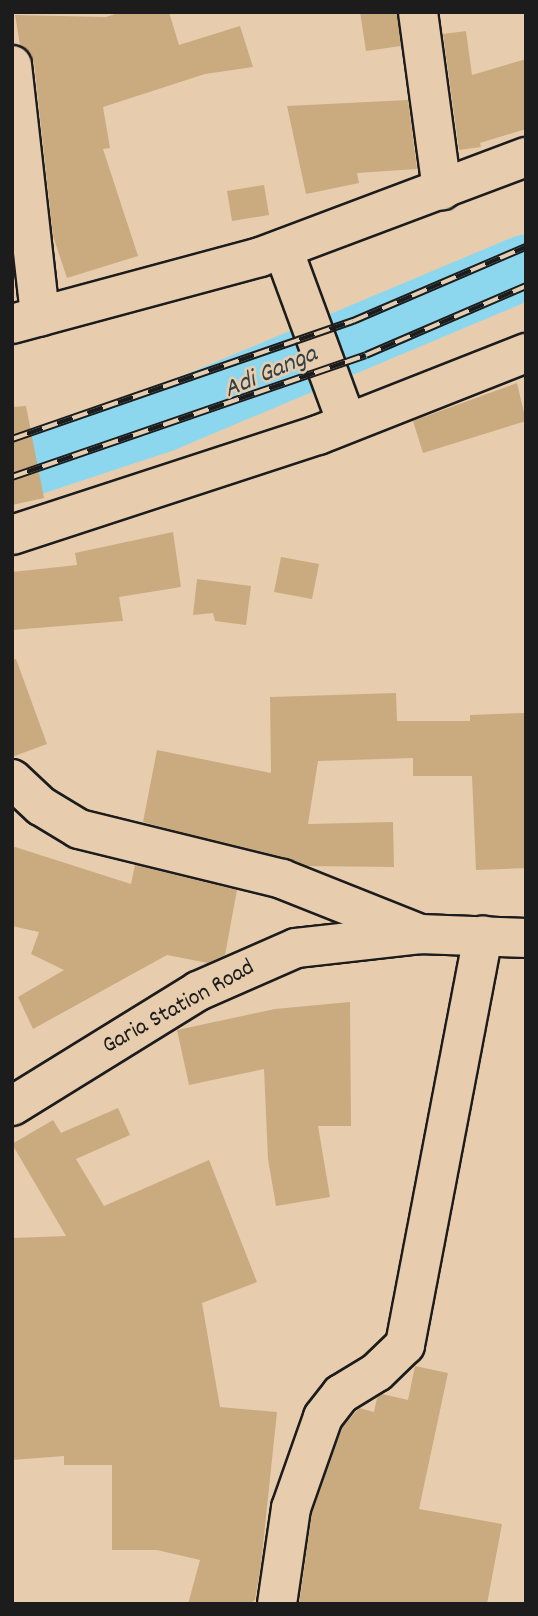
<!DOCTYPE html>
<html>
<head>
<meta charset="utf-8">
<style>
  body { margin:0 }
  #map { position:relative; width:538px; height:1616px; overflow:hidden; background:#e7cdae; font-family:Dekko,sans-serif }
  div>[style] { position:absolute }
  .river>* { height:65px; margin:-32.5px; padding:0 32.5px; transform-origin:32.5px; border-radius:32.5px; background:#8dd7ee }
  .building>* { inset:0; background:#caab80 }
  .roads { filter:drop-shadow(2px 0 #1c1c1c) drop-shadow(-2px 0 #1c1c1c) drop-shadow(0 2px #1c1c1c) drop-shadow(0 -2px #1c1c1c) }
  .minor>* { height:38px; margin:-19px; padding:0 19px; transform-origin:19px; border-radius:19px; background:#e7cdae }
  .major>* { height:38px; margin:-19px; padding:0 19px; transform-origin:19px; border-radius:19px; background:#e7cdae }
  .rail>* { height:8px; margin-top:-4px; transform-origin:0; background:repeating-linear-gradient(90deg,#e7cdae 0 16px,#1c1c1c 0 32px); box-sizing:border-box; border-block:2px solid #1c1c1c }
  span { translate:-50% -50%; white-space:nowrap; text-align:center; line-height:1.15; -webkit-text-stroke:5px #e7cdae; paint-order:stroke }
  .street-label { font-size:24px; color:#1c1c1c }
  .water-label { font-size:26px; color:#334146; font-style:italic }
  .frame { position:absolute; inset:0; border:14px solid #1c1c1c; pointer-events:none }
</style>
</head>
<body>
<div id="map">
  <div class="river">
    <i style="left:12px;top:469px;width:156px;rotate:-18.3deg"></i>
    <i style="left:160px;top:420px;width:397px;rotate:-22.8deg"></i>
  </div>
  <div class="building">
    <i style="clip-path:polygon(121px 12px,169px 12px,179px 45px,240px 26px,253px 67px,205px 74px,103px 107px,110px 148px,103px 149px,138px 256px,67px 278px,53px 236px,34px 63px,20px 45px,15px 15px,106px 17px)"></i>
    <i style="clip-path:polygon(360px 12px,397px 12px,401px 46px,366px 51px)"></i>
    <i style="clip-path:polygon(466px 31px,472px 75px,526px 59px,526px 129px,480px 143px,481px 147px,459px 150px,443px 34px)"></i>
    <i style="clip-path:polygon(408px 100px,417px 169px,357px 173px,359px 183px,306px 194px,287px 106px)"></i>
    <i style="clip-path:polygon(264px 185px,269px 215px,232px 221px,227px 191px)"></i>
    <i style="clip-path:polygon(517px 383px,526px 421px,423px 453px,413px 421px)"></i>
    <i style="clip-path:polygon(26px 406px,44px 498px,12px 505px,12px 407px)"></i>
    <i style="clip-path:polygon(173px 532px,181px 587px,119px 597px,123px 621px,12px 630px,12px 572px,77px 565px,75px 553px)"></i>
    <i style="clip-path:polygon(281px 557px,319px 564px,312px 599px,274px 592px)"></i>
    <i style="clip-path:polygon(197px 579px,251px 586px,246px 625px,215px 621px,213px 613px,193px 615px)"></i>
    <i style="clip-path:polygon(16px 659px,47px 744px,12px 757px,12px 660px)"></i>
    <i style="clip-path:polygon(396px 693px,397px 721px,470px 721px,470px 715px,524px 713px,526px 868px,476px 870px,472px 776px,413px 776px,413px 758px,318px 761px,308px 824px,393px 822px,394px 867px,307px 866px,143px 822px,157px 750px,271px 773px,270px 697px)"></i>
    <i style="clip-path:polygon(12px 846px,131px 884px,135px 865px,237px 890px,225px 955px,208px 963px,167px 955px,33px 1029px,18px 997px,64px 970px,31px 954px,39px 932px,12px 926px)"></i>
    <i style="clip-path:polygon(350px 1002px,351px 1126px,318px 1126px,330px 1197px,276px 1206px,268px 1159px,264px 1069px,189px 1085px,177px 1030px,275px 1009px)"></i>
    <i style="clip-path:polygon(118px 1108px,130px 1135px,76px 1159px,104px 1206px,209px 1160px,257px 1282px,202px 1303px,220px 1407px,277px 1412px,261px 1564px,255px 1600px,249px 1604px,188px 1604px,200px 1560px,157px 1550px,112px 1550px,112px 1465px,64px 1465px,64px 1456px,12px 1460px,12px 1238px,66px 1236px,12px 1144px,53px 1120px,61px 1133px)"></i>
    <i style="clip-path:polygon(415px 1366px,448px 1373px,419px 1509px,502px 1524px,487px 1604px,299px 1604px,312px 1513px,342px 1428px,359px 1408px,374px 1412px,377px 1398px,382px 1394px,408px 1400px)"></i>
  </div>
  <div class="roads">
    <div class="minor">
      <i style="left:418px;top:12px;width:180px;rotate:82.3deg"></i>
      <i style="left:12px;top:65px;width:253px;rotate:83.6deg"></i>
      <i style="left:283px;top:249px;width:185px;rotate:69.8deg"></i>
      <i style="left:12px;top:324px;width:257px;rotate:-15.1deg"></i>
      <i style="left:260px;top:257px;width:284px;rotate:-20.6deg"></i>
      <i style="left:12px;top:535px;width:322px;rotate:-18.1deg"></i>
      <i style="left:318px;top:435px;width:224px;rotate:-21.5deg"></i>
      <i style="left:12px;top:779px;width:40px;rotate:43deg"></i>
      <i style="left:41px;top:806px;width:44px;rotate:31.2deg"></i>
      <i style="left:79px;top:829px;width:209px;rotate:13.8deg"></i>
      <i style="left:282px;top:879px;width:149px;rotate:21.7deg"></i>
      <i style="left:277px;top:1604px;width:97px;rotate:-81.7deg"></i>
      <i style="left:291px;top:1508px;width:96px;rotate:-70.6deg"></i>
      <i style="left:323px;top:1417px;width:29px;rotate:-52deg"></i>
      <i style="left:341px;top:1394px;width:42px;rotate:-31.4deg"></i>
      <i style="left:377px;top:1372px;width:39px;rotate:-44deg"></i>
      <i style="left:405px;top:1345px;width:417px;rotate:-79.2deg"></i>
    </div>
    <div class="major">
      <i style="left:12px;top:1106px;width:219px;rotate:-31.7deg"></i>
      <i style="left:198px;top:991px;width:107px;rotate:-23.7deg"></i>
      <i style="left:296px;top:948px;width:125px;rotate:-6.4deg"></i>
      <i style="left:420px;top:934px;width:106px;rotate:2.2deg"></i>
    </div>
  </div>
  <div class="rail">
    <i style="left:12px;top:439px;width:361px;rotate:-19.1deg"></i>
    <i style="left:353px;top:321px;width:188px;rotate:-23.2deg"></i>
    <i style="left:12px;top:477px;width:374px;rotate:-19deg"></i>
    <i style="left:366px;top:355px;width:174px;rotate:-23.3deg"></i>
  </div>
  <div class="street-label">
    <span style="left:179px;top:1008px;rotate:-29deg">Garia Station Road</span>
  </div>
  <div class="water-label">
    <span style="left:271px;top:373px;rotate:-23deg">Adi Ganga</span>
  </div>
  <div class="frame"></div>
</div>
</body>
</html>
